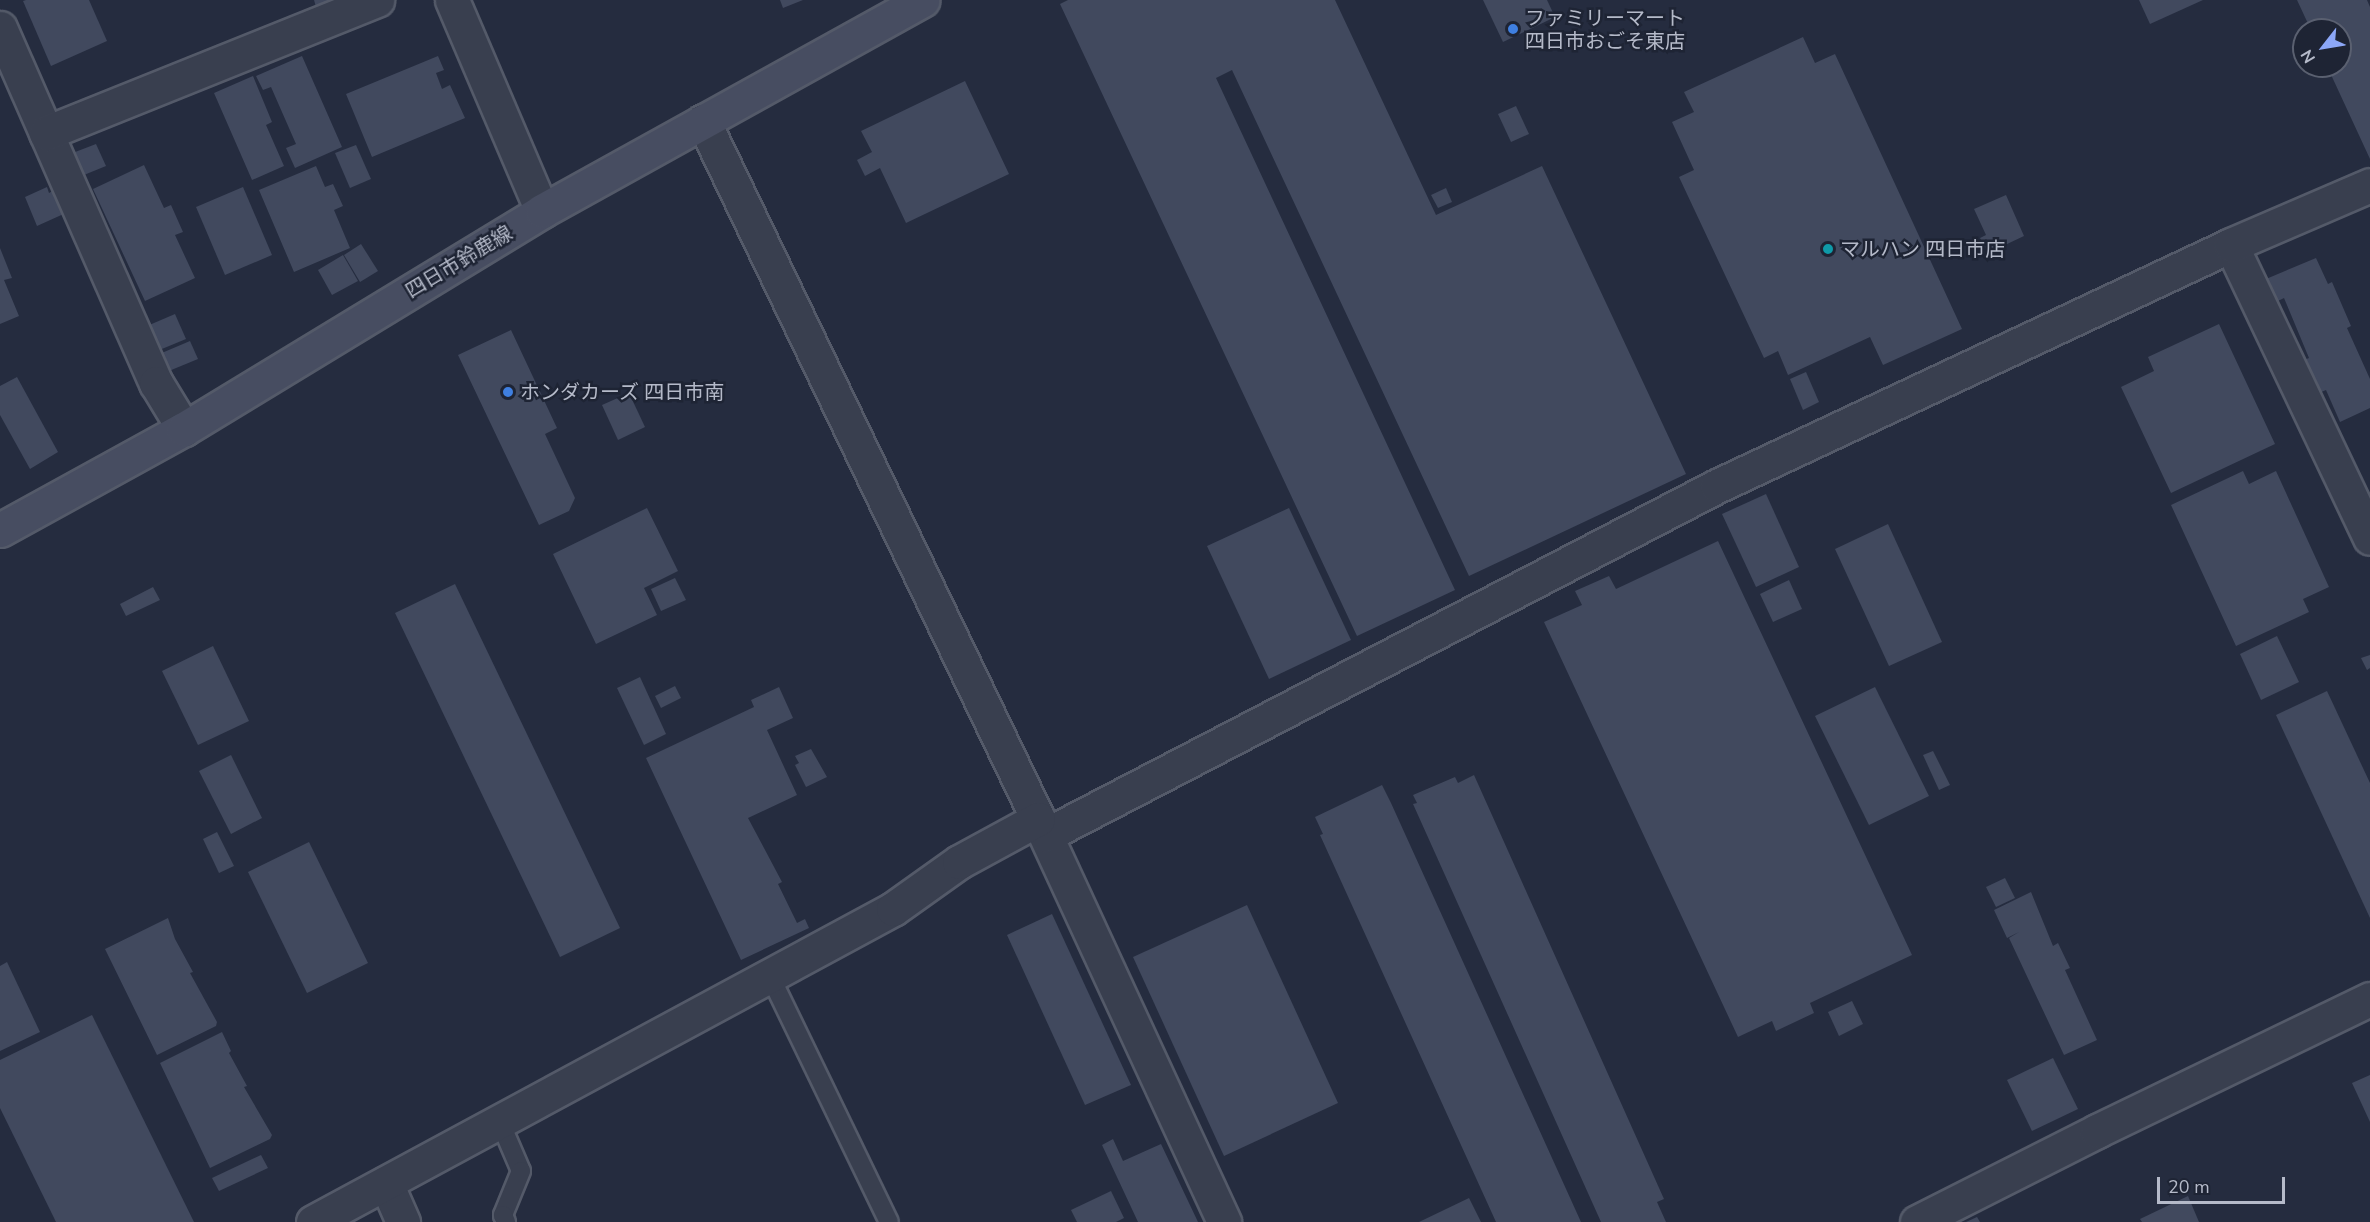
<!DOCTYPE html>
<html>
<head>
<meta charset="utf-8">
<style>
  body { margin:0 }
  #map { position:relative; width:2370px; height:1222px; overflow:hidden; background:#252c3f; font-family:"Nunito Sans","Noto Sans JP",sans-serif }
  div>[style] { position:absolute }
  .building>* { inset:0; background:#41495e }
  .roads { filter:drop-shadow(2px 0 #545a69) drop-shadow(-2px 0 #545a69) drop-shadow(0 2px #545a69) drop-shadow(0 -2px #545a69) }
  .service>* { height:18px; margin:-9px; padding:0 9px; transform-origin:9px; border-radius:9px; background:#393f4f }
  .minor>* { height:33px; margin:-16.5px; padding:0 16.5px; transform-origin:16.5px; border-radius:16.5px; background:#393f4f }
  .secondary>* { height:33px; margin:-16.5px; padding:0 16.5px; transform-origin:16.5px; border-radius:16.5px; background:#474d61 }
  .dots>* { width:16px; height:16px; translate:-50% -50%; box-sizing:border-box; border:3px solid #1e2434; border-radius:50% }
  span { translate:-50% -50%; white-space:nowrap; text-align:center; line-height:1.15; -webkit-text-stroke:5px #1e2434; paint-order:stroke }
  .poi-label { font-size:20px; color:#b5bac9 }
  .left { translate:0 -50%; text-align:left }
  .street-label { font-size:20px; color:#b5bac9 }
  .north { position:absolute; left:2292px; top:18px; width:60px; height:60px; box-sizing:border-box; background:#1e2434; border:2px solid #5a6070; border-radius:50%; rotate:239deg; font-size:16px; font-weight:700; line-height:24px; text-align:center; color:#b5bac9 }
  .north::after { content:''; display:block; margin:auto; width:21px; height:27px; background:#8ca7f7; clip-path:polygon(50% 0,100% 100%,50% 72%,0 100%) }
  .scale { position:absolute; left:2157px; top:1177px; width:128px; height:27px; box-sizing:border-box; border:3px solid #b5bac9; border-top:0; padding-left:8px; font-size:18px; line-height:21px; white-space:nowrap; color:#b5bac9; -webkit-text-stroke:4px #1e2434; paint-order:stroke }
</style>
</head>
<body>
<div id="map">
  <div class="building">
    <i style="clip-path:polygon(26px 0,89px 0,107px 41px,51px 66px,23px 1px)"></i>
    <i style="clip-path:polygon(314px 0,333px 0,316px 7px)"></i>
    <i style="clip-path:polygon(780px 0,803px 0,783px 8px)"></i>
    <i style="clip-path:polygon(1068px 0,1335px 0,1436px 215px,1542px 166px,1686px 474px,1469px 576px,1232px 70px,1216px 78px,1455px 590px,1357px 636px,1060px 4px)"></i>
    <i style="clip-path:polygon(1483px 0,1547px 0,1555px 17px,1503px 42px)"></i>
    <i style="clip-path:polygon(2139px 0,2203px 0,2150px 24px)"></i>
    <i style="clip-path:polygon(2297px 0,2367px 0,2370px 7px,2370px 159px,2327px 66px,2340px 66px,2340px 30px,2311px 30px)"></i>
    <i style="clip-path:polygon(1803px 37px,1815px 63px,1835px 54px,1962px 329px,1883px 365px,1870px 337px,1788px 375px,1778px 351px,1764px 358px,1679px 177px,1694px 170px,1672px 122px,1694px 112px,1684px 92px)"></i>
    <i style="clip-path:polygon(302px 56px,342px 147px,295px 168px,286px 148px,296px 144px,271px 87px,263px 90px,256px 76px)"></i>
    <i style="clip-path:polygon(438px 56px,444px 70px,436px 73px,442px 89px,450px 85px,465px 118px,372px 157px,346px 94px)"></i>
    <i style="clip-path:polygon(253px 76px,272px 122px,266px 125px,284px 166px,252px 180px,214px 93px)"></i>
    <i style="clip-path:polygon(965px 81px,1009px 174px,906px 223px,880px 168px,865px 176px,857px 160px,872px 152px,861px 131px)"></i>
    <i style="clip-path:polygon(1516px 106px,1529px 134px,1511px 142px,1498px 114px)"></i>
    <i style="clip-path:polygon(96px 144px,106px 166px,79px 177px,70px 154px)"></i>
    <i style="clip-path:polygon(356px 145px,371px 179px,350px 188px,335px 153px)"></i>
    <i style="clip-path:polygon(144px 165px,164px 208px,171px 205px,183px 232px,175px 235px,195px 278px,145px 301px,93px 189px)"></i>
    <i style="clip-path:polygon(316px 166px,325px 187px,333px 184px,343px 206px,334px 210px,350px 248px,294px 272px,259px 190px)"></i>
    <i style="clip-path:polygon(47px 187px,49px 193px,58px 188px,68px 212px,37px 226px,25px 197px)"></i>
    <i style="clip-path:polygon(243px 187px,272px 255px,225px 275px,196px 207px)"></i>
    <i style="clip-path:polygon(1446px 188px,1452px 202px,1438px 208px,1431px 195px)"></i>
    <i style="clip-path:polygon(2006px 195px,2024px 236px,1988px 253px,1980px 238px,1986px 235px,1974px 209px)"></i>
    <i style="clip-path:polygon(361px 244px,378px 271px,360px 282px,344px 255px)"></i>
    <i style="clip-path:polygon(0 248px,12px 278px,4px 280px,19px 316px,0 324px)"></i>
    <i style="clip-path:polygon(343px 255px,358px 281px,332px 295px,318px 270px)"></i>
    <i style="clip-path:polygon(2316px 258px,2328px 284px,2332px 282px,2351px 326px,2347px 328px,2370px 379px,2370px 408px,2340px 422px,2326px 390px,2319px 393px,2304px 360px,2309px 358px,2284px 298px,2276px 302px,2266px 279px)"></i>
    <i style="clip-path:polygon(175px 314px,186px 339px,157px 351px,147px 326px)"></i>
    <i style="clip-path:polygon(2219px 324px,2275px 444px,2171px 493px,2121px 387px,2154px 371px,2148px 357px)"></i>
    <i style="clip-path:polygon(511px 330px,557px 428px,545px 434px,575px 498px,569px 511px,539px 525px,458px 355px)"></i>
    <i style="clip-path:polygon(190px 341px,198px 359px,164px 373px,157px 355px)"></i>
    <i style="clip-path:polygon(1806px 372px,1819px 402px,1803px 410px,1790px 379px)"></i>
    <i style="clip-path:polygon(17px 377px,58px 452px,30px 469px,0 415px,0 386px)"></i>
    <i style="clip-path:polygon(629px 393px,645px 427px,618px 440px,602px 405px)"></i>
    <i style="clip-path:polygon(2243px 471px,2249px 484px,2276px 471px,2329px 587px,2303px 599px,2309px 612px,2236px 646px,2171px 505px)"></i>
    <i style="clip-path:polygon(1766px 494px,1799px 567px,1756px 587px,1722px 514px)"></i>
    <i style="clip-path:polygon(647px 508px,678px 571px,644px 588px,657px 615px,596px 644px,553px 554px)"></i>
    <i style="clip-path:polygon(1289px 508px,1351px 640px,1269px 679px,1207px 546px)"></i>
    <i style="clip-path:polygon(1888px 524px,1942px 642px,1889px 666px,1835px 549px)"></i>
    <i style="clip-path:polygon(1718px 541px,1912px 955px,1810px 1003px,1814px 1013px,1776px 1031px,1772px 1021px,1738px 1037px,1544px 622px,1582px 605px,1575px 591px,1609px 576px,1616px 589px)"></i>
    <i style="clip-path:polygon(675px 578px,686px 600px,661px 611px,651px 589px)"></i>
    <i style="clip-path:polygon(1789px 580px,1802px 609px,1773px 622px,1760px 594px)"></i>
    <i style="clip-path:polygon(455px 584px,620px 928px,560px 957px,395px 613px)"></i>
    <i style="clip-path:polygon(153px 587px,160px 600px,126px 616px,120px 604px)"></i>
    <i style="clip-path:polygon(2277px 636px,2299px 682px,2261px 700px,2240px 654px)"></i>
    <i style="clip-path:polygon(213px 646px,249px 721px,198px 745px,162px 671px)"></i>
    <i style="clip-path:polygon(2370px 655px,2370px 668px,2367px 670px,2361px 658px)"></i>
    <i style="clip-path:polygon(640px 677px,666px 734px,644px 745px,617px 688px)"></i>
    <i style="clip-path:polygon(675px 686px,681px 698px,661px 708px,655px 696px)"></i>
    <i style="clip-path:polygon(779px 687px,793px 718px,767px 730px,797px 795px,748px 818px,782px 882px,778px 884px,797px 923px,805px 919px,809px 928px,741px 960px,646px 758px,754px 707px,751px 700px)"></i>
    <i style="clip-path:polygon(1875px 687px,1929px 796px,1869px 825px,1815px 716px)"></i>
    <i style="clip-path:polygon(2327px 691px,2370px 783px,2370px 918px,2276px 715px)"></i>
    <i style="clip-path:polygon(811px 749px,827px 777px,806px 787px,795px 765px,799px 763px,795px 756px)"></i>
    <i style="clip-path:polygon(1933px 751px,1950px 785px,1939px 790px,1923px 755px)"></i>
    <i style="clip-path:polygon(231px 755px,262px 818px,231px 834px,199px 771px)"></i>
    <i style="clip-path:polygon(1474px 775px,1664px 1199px,1657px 1202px,1666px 1222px,1601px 1222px,1413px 804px,1417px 803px,1413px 795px,1455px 777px,1458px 783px)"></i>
    <i style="clip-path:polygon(1382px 785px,1391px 803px,1581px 1222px,1496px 1222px,1320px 835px,1323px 834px,1315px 817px)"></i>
    <i style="clip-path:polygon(217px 832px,234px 866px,219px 873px,203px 839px)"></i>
    <i style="clip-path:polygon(309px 842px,368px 963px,307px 993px,248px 872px)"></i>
    <i style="clip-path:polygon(2005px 878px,2015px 898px,1996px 907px,1986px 887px)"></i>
    <i style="clip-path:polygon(2031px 892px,2053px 946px,2058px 943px,2070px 968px,2065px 970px,2097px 1040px,2064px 1055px,2009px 938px,2019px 932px,2007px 938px,1994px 910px)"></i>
    <i style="clip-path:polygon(1247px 905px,1338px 1103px,1224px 1156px,1133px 957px)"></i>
    <i style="clip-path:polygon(1052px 914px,1131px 1085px,1085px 1105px,1007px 935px)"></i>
    <i style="clip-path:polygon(168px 918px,175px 939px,193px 972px,190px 973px,217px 1022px,216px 1026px,157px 1055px,105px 949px)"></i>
    <i style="clip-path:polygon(7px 962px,40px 1032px,0 1051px,0 966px)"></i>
    <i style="clip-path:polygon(1852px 1001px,1863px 1024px,1839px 1036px,1828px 1012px)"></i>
    <i style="clip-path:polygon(92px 1015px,194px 1222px,56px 1222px,0 1108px,0 1060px)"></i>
    <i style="clip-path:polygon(222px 1032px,231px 1051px,229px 1053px,247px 1086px,244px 1087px,272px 1135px,270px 1139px,210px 1168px,160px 1063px)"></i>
    <i style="clip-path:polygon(2053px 1058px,2078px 1109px,2032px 1131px,2007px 1080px)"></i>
    <i style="clip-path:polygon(2370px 1075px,2370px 1122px,2352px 1083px)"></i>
    <i style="clip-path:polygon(1113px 1139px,1123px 1161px,1161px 1144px,1198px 1222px,1138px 1222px,1102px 1145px)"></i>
    <i style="clip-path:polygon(261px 1155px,268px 1168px,219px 1191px,212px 1178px)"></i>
    <i style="clip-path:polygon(1111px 1191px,1124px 1218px,1116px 1222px,1077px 1222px,1071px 1210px)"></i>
    <i style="clip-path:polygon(2188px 1196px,2199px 1222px,2142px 1222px,2140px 1219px)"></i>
    <i style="clip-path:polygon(1469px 1198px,1481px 1222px,1419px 1222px)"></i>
    <i style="clip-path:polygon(1977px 1217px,1980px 1222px,1966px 1222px)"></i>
  </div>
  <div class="roads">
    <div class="service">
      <i style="left:770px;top:976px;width:273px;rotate:64.2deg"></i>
      <i style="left:500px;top:1122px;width:53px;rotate:66.8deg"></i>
      <i style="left:521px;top:1171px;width:48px;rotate:112.2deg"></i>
      <i style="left:503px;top:1215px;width:8px;rotate:67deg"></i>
    </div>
    <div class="minor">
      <i style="left:452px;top:0;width:229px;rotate:66.9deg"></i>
      <i style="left:0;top:28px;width:388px;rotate:66.3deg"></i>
      <i style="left:156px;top:383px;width:54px;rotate:58.7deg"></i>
      <i style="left:703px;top:121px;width:774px;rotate:64.36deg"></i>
      <i style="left:1038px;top:819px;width:444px;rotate:65.2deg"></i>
      <i style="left:46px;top:133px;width:357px;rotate:-21.9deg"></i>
      <i style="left:2231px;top:245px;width:324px;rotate:64.6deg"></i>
      <i style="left:1046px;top:835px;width:756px;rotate:-27.48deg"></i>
      <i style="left:1717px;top:486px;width:568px;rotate:-25.12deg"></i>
      <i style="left:2231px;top:245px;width:151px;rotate:-23.3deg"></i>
      <i style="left:386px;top:1183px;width:43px;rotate:66.4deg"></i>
      <i style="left:313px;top:1222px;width:659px;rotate:-28.35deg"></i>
      <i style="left:893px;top:909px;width:81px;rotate:-35.5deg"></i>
      <i style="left:959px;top:862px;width:90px;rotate:-28.6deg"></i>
      <i style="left:1917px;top:1222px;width:202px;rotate:-26.8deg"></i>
      <i style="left:2097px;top:1131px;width:303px;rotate:-25.8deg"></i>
    </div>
    <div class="secondary">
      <i style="left:0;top:530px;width:210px;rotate:-28.8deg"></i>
      <i style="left:184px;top:429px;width:419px;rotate:-31.3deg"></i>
      <i style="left:542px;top:211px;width:435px;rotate:-29deg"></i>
    </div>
  </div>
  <div class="dots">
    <i style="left:1513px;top:29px;background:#3f7fe0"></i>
    <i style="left:1828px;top:249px;background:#0f9aa8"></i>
    <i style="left:508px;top:392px;background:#3f7fe0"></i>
  </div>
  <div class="poi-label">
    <span class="left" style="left:1525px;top:30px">ファミリーマート<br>四日市おごそ東店</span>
    <span class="left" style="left:1840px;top:249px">マルハン 四日市店</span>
    <span class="left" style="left:520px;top:392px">ホンダカーズ 四日市南</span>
  </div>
  <div class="street-label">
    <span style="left:459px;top:262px;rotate:-31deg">四日市鈴鹿線</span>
  </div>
  <div class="north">N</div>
  <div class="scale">20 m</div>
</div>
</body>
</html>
